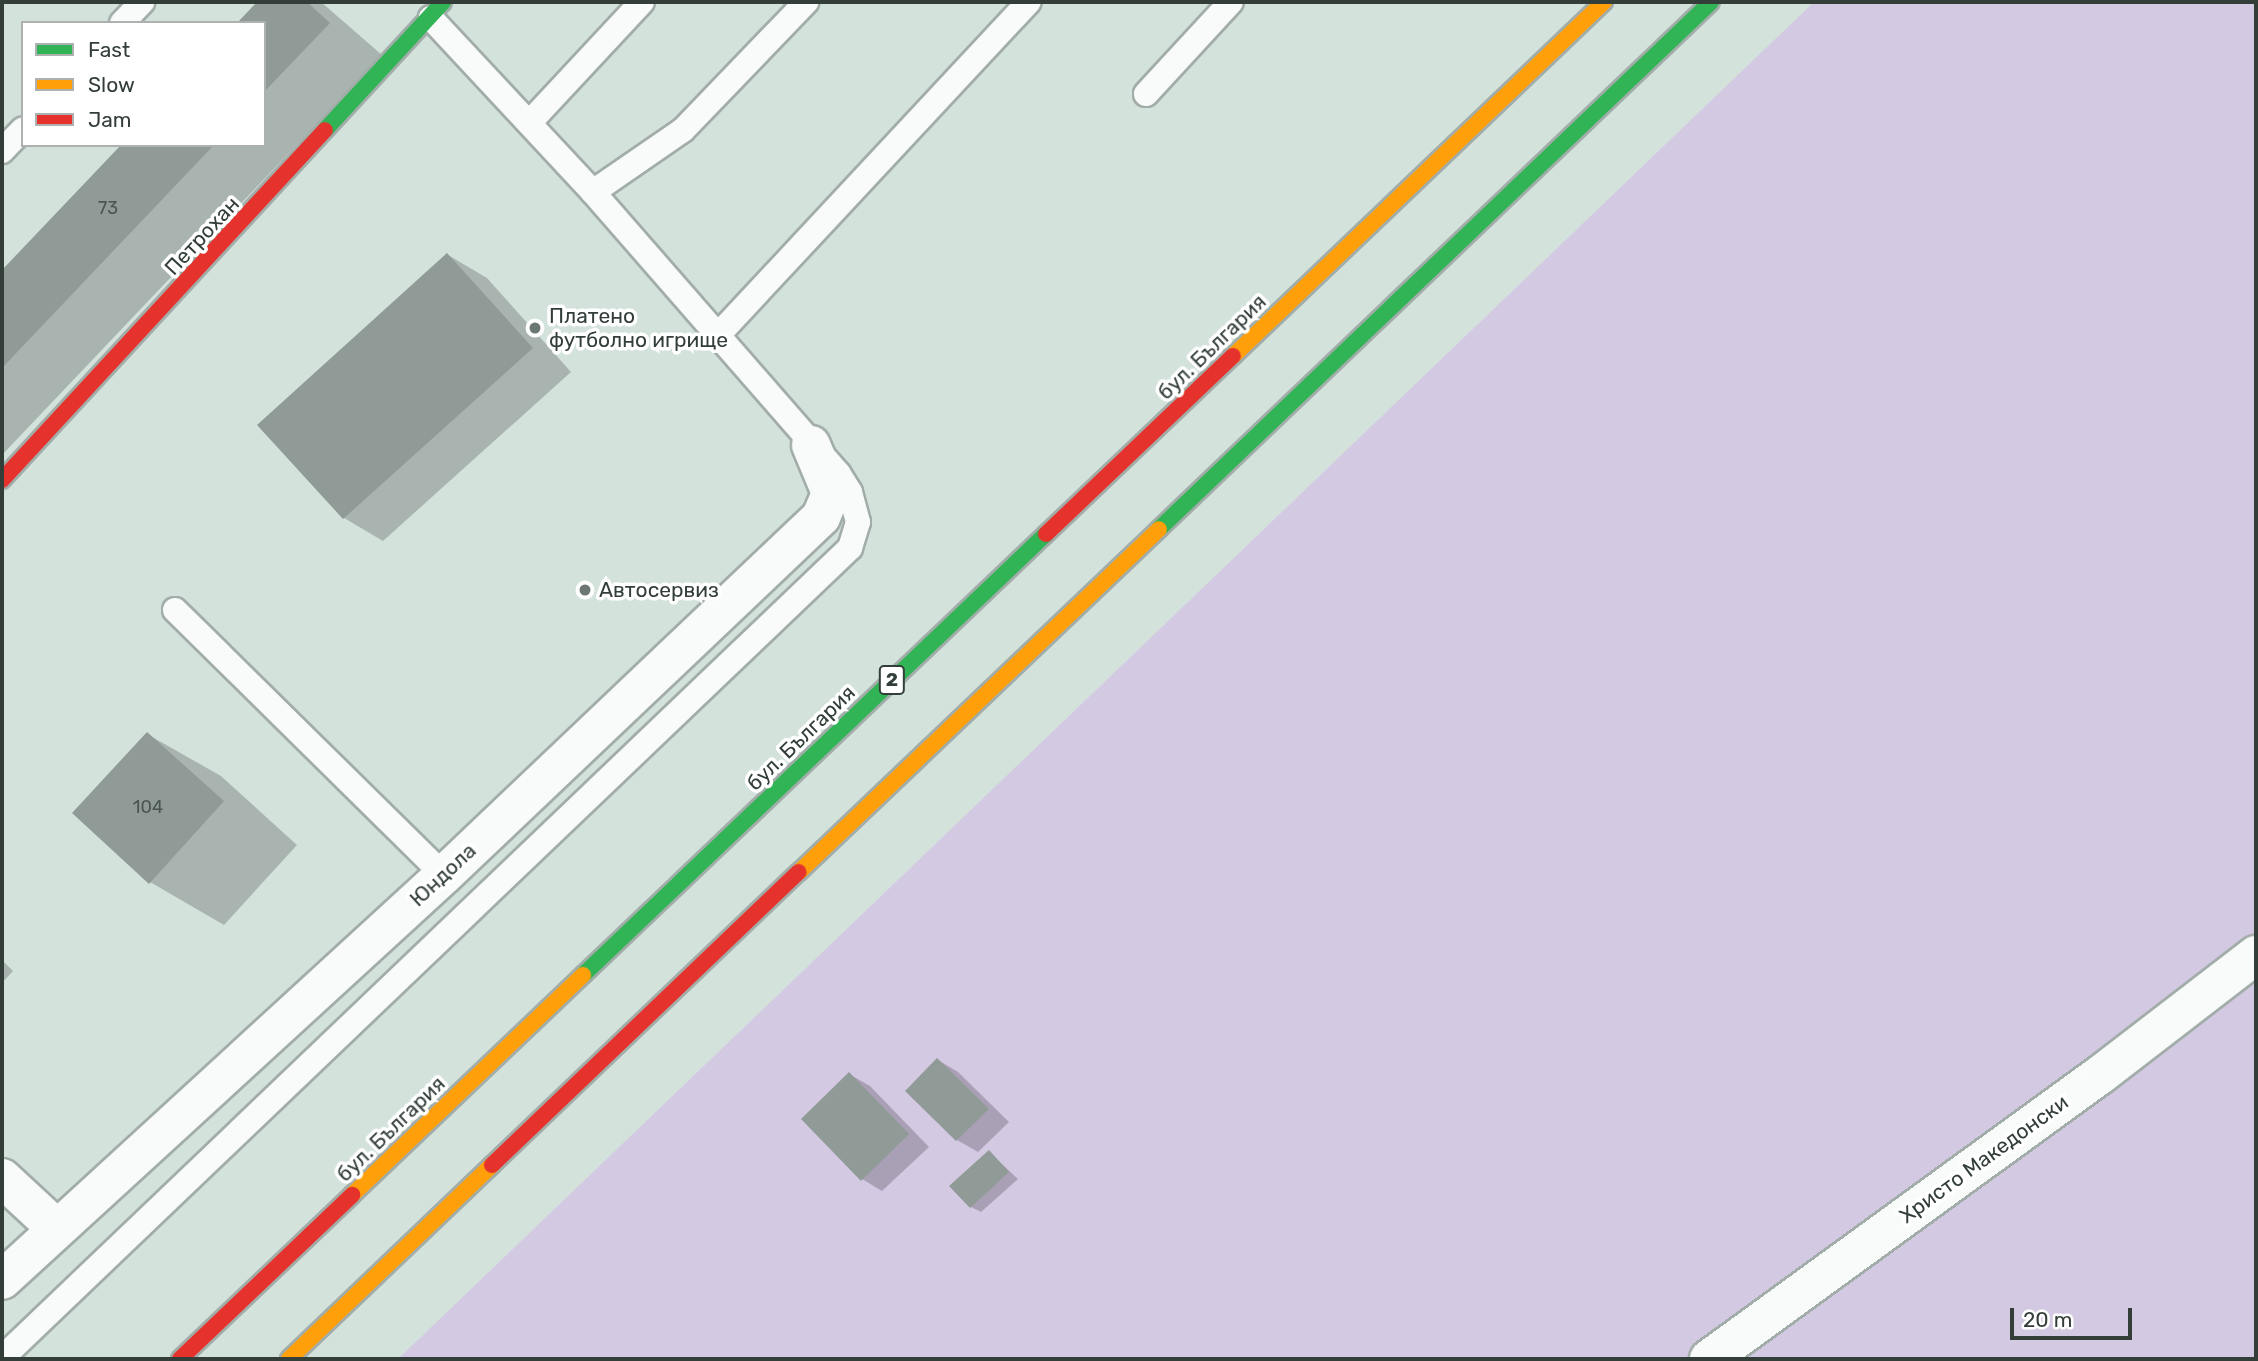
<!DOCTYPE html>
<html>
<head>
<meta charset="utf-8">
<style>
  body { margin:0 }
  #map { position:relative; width:2258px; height:1361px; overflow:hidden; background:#d4e2dc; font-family:Rubik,sans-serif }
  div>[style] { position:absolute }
  .green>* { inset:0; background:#d4c9e3 }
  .shadow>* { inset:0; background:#0003 }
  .building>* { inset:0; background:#909a96 }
  .roads { filter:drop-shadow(2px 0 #a2ada9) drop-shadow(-2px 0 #a2ada9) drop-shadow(0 2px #a2ada9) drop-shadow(0 -2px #a2ada9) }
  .lane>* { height:24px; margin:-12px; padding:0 12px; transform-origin:12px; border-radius:12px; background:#f9fbfa }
  .street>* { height:38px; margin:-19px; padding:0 19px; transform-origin:19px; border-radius:19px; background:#f9fbfa }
  .fast>* { height:16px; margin:-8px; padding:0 8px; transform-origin:8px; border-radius:8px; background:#30b455 }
  .slow>* { height:16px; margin:-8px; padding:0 8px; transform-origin:8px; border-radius:8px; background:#ff9f0a }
  .jam>* { height:16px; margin:-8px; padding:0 8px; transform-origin:8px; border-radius:8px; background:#e5322d }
  .dots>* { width:19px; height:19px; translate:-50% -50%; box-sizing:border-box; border:4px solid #fff; border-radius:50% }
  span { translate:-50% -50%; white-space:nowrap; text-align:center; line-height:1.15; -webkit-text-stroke:7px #fff; paint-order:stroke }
  .number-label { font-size:18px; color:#4a5550 }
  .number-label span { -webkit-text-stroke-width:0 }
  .shield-label span { padding:2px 5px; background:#fff; border:2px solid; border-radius:5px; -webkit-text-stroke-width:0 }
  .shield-label { font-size:19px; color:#333e39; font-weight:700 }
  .street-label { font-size:21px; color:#333e39 }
  .poi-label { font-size:21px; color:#333e39 }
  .left { translate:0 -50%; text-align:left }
  .frame { position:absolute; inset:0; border:4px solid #333e39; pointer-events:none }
  .legend { position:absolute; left:21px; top:21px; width:245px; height:126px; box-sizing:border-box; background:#fff; border:2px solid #adb2b0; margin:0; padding:9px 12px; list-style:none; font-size:21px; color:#333e39 }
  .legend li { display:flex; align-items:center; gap:14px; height:35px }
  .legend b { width:35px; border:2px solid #adb2b0 }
  .scale { position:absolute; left:2010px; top:1308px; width:122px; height:32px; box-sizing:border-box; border:4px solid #333e39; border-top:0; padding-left:9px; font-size:21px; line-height:24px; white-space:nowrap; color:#333e39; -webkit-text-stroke:5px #fff; paint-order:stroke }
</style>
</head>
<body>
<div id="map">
  <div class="green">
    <i style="clip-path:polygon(1814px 2px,2256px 2px,2256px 1359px,398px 1359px)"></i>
  </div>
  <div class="shadow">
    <i style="clip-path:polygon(260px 2px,321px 2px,382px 55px,2px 455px,2px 273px,123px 145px,264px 145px,264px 23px,240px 23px)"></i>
    <i style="clip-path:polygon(448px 255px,487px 278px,571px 372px,383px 541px,344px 518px)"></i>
    <i style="clip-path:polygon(147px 734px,221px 776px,297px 845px,224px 925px,150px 882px)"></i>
    <i style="clip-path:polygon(2px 960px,13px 971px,2px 983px)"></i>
    <i style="clip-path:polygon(938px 1060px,958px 1072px,1009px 1122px,978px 1152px,957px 1140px,908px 1091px)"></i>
    <i style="clip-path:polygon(849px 1074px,870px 1086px,929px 1147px,882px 1191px,862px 1179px)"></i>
    <i style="clip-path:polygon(989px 1152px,1018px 1179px,981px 1212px,971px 1207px)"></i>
  </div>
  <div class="building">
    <i style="clip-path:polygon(257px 2px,307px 2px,330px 23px,264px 92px,264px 23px,237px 23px)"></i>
    <i style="clip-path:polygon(121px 145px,214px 145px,2px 368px,2px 270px)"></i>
    <i style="clip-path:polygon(447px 253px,533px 348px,343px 519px,257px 425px)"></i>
    <i style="clip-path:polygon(147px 732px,224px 801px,149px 884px,72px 813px)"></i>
    <i style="clip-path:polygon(937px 1058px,989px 1109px,956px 1141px,905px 1091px)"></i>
    <i style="clip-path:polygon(849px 1072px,909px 1134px,861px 1181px,801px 1119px)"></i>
    <i style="clip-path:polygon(989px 1150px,1009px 1172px,970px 1208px,949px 1186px)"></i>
  </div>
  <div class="roads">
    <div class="lane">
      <i style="left:122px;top:23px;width:29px;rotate:-46deg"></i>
      <i style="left:1146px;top:94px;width:125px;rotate:-47.3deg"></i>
      <i style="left:530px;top:122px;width:164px;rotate:-47deg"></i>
      <i style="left:2px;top:151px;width:30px;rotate:-46deg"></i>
      <i style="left:593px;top:192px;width:109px;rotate:-34.6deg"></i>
      <i style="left:683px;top:130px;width:178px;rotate:-46.1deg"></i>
      <i style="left:719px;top:334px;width:454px;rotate:-47deg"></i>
      <i style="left:175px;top:610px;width:378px;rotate:44.6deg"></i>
      <i style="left:2px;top:1358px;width:1173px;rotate:-43.69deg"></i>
      <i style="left:850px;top:548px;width:27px;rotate:-73deg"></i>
      <i style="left:858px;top:522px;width:31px;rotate:-105deg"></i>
      <i style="left:850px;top:492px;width:22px;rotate:-122deg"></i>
      <i style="left:838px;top:473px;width:373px;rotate:-131.1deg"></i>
      <i style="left:593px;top:192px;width:238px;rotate:-133deg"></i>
    </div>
    <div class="street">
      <i style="left:2px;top:1178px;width:75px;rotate:42.8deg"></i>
      <i style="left:2px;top:1280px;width:599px;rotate:-42.5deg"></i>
      <i style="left:444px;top:875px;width:520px;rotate:-43.52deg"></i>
      <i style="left:821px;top:517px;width:26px;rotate:-67deg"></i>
      <i style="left:831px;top:493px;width:52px;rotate:-112.6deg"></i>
      <i style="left:1709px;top:1359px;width:483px;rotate:-36deg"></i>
      <i style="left:2100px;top:1075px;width:197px;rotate:-37.6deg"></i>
    </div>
    <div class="fast">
      <i style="left:325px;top:130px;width:174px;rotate:-47.3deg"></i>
      <i style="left:1159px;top:529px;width:763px;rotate:-43.67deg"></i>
      <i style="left:583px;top:975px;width:639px;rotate:-43.61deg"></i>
    </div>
    <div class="slow">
      <i style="left:1233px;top:356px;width:513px;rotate:-43.66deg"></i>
      <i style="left:799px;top:872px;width:497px;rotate:-43.6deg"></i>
      <i style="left:352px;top:1195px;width:319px;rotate:-43.6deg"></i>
      <i style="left:289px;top:1359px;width:281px;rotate:-43.7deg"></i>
    </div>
    <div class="jam">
      <i style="left:2px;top:480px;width:476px;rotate:-47.3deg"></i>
      <i style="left:1046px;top:534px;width:258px;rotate:-43.6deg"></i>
      <i style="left:492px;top:1165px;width:424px;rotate:-43.7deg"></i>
      <i style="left:180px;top:1359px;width:238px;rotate:-43.6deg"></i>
    </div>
  </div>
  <div class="dots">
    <i style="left:535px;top:328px;background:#6b7772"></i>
    <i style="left:585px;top:590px;background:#6b7772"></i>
  </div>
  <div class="number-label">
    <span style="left:108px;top:208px">73</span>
    <span style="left:148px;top:807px">104</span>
  </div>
  <div class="shield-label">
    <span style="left:892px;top:680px">2</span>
  </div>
  <div class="street-label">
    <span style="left:202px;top:236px;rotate:-47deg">Петрохан</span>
    <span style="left:1212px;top:347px;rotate:-44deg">бул. България</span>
    <span style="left:801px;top:738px;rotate:-44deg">бул. България</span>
    <span style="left:443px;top:875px;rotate:-43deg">Юндола</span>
    <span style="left:391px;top:1129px;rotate:-44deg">бул. България</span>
    <span style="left:1984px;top:1159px;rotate:-36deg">Христо Македонски</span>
  </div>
  <div class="poi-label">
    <span class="left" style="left:549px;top:328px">Платено<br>футболно игрище</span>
    <span class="left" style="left:599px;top:590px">Автосервиз</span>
  </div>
  <div class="frame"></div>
  <ul class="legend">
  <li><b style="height:9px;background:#30b455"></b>Fast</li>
  <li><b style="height:9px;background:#ff9f0a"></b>Slow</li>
  <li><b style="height:9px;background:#e5322d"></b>Jam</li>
  </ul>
  <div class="scale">20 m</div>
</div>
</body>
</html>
